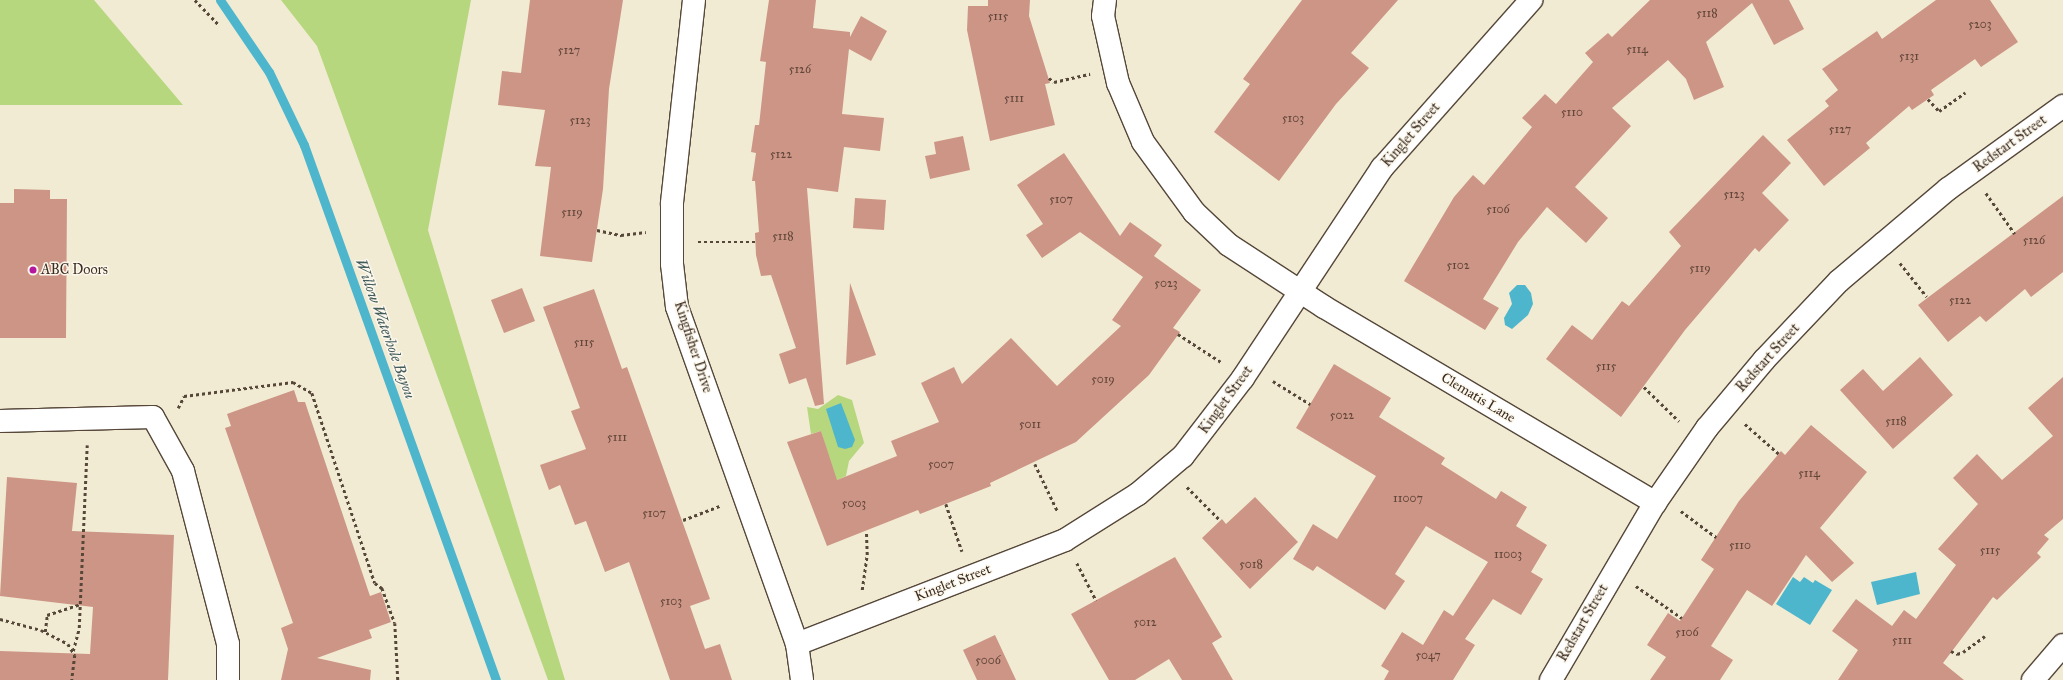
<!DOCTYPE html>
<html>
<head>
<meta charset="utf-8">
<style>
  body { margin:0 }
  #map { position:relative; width:2063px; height:680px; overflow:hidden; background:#f1ebd3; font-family:"IM FELL Great Primer",serif }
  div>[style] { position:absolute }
  .green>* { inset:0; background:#b7d77e }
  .water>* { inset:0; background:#4eb6cc }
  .stream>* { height:9px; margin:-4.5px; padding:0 4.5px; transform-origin:4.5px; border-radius:4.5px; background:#4eb6cc }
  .building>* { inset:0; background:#cd9586 }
  .path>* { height:2.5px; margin-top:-1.25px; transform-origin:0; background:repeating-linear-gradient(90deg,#564739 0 3px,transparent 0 6px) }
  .roads { filter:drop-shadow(1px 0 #564739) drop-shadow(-1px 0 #564739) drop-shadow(0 1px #564739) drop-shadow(0 -1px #564739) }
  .minor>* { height:22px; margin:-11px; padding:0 11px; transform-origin:11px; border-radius:11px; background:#fff }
  .dots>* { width:11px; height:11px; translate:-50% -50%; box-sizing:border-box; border:2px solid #fbf7ec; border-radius:50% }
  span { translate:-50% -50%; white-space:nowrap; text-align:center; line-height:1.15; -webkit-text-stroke:3px #fbf7ec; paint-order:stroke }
  .number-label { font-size:12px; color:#604538 }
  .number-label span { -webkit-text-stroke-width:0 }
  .street-label { font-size:14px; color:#3b2a1e }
  .poi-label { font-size:14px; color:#3b2a1e }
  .left { translate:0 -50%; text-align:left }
  .water-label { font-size:15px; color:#425b5b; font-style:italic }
</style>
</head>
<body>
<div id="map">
  <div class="green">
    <i style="clip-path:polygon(0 0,94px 0,183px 105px,0 105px)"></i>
    <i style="clip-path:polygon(281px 0,471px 0,428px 230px,565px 680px,548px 680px,317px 46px)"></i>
    <i style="clip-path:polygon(838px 395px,852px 400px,864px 443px,849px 461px,846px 476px,835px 481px,821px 431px,811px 434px,807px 407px,818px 409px)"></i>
  </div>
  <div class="water">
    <i style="clip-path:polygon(1517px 285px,1525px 285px,1531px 293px,1533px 304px,1528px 315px,1512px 329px,1505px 325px,1504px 318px,1512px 304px,1509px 293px)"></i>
    <i style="clip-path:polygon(841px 403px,855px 440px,852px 447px,845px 449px,838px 447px,826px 409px)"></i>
    <i style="clip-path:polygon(1916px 572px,1920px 594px,1877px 605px,1871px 582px)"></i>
    <i style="clip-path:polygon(1793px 577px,1800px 582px,1804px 577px,1813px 583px,1815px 580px,1832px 590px,1810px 625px,1776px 604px)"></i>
  </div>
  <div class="stream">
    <i style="left:220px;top:0;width:87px;rotate:55.8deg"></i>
    <i style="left:269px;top:72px;width:81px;rotate:64.4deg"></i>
    <i style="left:304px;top:145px;width:568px;rotate:70.26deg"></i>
  </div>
  <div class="building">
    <i style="clip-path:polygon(530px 0,623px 0,609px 89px,603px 189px,592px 262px,540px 256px,551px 167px,535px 166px,545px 110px,498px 105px,502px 71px,521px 73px)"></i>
    <i style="clip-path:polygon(769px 0,816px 0,813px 28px,850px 32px,850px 37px,861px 16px,887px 31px,871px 61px,849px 49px,842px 114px,884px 118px,880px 151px,844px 147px,838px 192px,807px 188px,824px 404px,815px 406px,806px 378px,789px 384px,779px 354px,796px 348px,771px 275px,761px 276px,756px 255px,755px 233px,759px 232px,755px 181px,752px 181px,756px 153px,751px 152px,755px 125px,759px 125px,766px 62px,760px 61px)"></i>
    <i style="clip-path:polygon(988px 0,1030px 0,1029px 16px,1050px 83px,1045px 84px,1055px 125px,990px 141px,967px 30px,968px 6px,988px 6px)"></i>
    <i style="clip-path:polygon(1302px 0,1398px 0,1351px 53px,1369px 68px,1336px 104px,1279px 181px,1214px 132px,1250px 84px,1243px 79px)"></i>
    <i style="clip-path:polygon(1650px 0,1789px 0,1804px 29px,1774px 45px,1752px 3px,1706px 42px,1724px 87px,1694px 100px,1686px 79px,1668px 60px,1612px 108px,1631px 126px,1575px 187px,1608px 218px,1586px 243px,1547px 207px,1518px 242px,1483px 299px,1499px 308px,1485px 330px,1404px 281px,1454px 197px,1473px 175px,1484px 185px,1532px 127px,1522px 118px,1545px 94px,1556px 104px,1593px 62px,1585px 53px,1608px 33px,1612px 37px)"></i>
    <i style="clip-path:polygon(1936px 0,1990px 0,2018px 42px,1981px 67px,1975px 59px,1931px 90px,1934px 95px,1912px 110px,1909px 106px,1866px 143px,1870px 148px,1824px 186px,1787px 140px,1829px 106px,1825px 101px,1838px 90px,1822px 69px,1877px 31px,1882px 39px)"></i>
    <i style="clip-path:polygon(1763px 135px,1791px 163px,1762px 193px,1789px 220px,1759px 252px,1755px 248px,1685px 330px,1621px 417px,1546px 359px,1572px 325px,1592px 340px,1622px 301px,1629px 306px,1681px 246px,1669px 232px)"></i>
    <i style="clip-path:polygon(963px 136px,970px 170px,930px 179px,925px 156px,936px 154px,934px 142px)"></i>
    <i style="clip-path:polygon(1064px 153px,1120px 236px,1130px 222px,1162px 245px,1154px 256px,1201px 290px,1173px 328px,1180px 332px,1149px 375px,1076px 442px,990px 483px,991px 486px,920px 514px,918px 510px,827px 546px,787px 442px,821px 431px,837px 480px,897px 456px,891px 441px,939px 422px,921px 383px,954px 367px,962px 384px,1011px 338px,1057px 386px,1121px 326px,1112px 320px,1143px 277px,1080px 232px,1042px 258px,1026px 235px,1043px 224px,1017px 185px)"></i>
    <i style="clip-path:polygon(14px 189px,50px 190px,50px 199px,67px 199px,66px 338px,0 338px,0 203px,14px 203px)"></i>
    <i style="clip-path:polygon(2063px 196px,2063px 272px,2031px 297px,2025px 289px,1986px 322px,1980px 316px,1948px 342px,1918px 305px)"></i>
    <i style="clip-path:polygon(855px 198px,886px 200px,884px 230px,853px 228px)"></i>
    <i style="clip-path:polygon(850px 283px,876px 355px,846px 365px)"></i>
    <i style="clip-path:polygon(522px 288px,535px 321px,504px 333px,491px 300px)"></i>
    <i style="clip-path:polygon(594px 289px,622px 369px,627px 367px,710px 599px,690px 606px,705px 649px,720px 644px,732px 680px,670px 680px,629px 562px,605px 572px,586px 521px,575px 525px,560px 485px,549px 490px,540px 465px,586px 449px,571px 411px,580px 408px,543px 307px)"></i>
    <i style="clip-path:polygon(1920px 357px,1953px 395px,1893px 449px,1840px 390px,1863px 369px,1883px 391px)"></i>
    <i style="clip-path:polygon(1334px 364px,1391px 398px,1379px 417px,1445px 458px,1441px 464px,1496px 499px,1501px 491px,1527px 507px,1516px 526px,1547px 545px,1531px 572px,1543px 579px,1521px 615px,1493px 599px,1465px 639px,1475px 645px,1453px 680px,1384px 680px,1389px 671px,1381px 666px,1402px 632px,1423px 645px,1444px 610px,1453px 616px,1488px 562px,1426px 526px,1395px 574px,1405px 581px,1385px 610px,1317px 566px,1313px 571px,1293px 559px,1313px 524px,1337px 539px,1376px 476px,1296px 428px)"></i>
    <i style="clip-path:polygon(2063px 377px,2063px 519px,2044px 535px,2049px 539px,2037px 553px,2041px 557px,1997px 600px,1993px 597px,1943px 663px,1964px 680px,1838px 680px,1858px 650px,1832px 631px,1856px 599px,1892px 626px,1904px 610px,1916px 619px,1956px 565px,1938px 549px,1978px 504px,1953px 478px,1977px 454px,2002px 480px,2053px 436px,2028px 408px)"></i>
    <i style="clip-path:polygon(294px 390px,298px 402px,305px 402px,370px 596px,381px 592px,391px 622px,369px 630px,372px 638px,317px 658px,371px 670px,370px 680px,281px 680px,288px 649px,281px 628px,293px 623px,225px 428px,231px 426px,227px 414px)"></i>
    <i style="clip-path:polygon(1811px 425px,1867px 472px,1820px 528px,1854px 563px,1832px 582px,1806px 555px,1772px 606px,1747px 590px,1711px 646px,1733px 660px,1720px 680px,1650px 680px,1666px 657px,1647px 645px,1668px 613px,1680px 621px,1714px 569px,1701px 560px,1739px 501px,1781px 451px,1785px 455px)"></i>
    <i style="clip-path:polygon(7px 477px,77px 483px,72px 531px,174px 535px,168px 680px,0 680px,0 651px,90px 654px,93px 607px,0 596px)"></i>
    <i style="clip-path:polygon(1255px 497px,1298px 542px,1250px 589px,1202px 538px,1222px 519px,1226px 524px)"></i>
    <i style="clip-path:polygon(1175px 557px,1222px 637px,1212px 643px,1233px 680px,1182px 680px,1169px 659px,1135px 680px,1109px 680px,1071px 614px)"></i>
    <i style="clip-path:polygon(995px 635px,1016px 680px,977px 680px,963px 650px)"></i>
  </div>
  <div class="path">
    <i style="left:195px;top:0;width:35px;rotate:46deg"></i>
    <i style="left:1049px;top:78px;width:6px;rotate:39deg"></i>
    <i style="left:1054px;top:82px;width:37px;rotate:-13deg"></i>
    <i style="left:1928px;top:99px;width:16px;rotate:47deg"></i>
    <i style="left:1939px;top:111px;width:32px;rotate:-35deg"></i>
    <i style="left:1986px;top:193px;width:50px;rotate:54.7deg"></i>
    <i style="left:597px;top:230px;width:25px;rotate:12deg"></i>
    <i style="left:621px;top:235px;width:25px;rotate:-7deg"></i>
    <i style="left:698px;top:242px;width:57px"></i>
    <i style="left:1900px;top:263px;width:43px;rotate:51.5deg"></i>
    <i style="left:1178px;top:334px;width:51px;rotate:33.1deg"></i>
    <i style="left:1273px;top:381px;width:44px;rotate:31.9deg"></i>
    <i style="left:1644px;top:387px;width:49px;rotate:44.2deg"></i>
    <i style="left:178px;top:408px;width:13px;rotate:-63deg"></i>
    <i style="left:184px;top:396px;width:110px;rotate:-7.3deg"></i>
    <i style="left:293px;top:382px;width:22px;rotate:30deg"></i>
    <i style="left:312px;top:393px;width:200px;rotate:71.7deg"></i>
    <i style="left:375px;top:583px;width:9px;rotate:36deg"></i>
    <i style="left:382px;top:588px;width:37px;rotate:70deg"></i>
    <i style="left:395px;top:623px;width:57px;rotate:87deg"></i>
    <i style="left:1745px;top:424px;width:45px;rotate:41.4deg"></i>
    <i style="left:1035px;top:464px;width:53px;rotate:64.4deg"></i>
    <i style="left:1187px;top:487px;width:47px;rotate:45deg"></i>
    <i style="left:946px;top:504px;width:50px;rotate:71.2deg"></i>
    <i style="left:1681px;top:511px;width:44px;rotate:36.6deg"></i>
    <i style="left:683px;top:520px;width:40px;rotate:-21deg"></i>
    <i style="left:1077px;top:563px;width:42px;rotate:62.8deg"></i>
    <i style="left:1636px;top:586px;width:56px;rotate:34.8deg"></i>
    <i style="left:862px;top:590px;width:35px;rotate:-82deg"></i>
    <i style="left:867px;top:555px;width:24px;rotate:-92deg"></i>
    <i style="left:0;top:619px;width:42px;rotate:15deg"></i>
    <i style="left:41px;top:630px;width:30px;rotate:27deg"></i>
    <i style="left:68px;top:644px;width:13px;rotate:58deg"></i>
    <i style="left:75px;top:655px;width:25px;rotate:97deg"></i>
    <i style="left:45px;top:632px;width:17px;rotate:-83deg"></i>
    <i style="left:47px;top:615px;width:35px;rotate:-18deg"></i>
    <i style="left:73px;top:651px;width:24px;rotate:-75deg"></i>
    <i style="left:79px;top:628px;width:183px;rotate:-87.5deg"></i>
    <i style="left:1951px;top:651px;width:7px;rotate:27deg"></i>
    <i style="left:1957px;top:654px;width:6px;rotate:-18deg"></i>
    <i style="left:1963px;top:652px;width:27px;rotate:-36deg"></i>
  </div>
  <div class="roads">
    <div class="minor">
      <i style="left:694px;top:0;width:205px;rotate:96.2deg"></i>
      <i style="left:672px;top:204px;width:60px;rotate:90deg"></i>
      <i style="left:672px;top:264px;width:43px;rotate:83.4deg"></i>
      <i style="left:677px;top:307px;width:358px;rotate:70.4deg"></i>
      <i style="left:797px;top:644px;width:36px;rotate:82deg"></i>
      <i style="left:1105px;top:0;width:16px;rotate:97deg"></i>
      <i style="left:1103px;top:16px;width:69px;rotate:77.4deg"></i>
      <i style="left:1118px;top:83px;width:64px;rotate:67deg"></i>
      <i style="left:1143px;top:142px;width:87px;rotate:53.9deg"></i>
      <i style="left:1194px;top:212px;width:48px;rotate:43.3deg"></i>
      <i style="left:1229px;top:245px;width:113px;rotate:33.1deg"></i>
      <i style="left:1324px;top:307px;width:385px;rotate:30.6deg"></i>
      <i style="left:0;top:421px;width:153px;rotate:-1.5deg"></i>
      <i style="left:153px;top:417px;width:62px;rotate:60.9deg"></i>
      <i style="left:183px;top:471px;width:179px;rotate:75.4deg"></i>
      <i style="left:228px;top:644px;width:36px;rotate:90deg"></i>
      <i style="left:797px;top:644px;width:287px;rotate:-21.2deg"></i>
      <i style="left:1065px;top:540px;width:86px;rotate:-32.2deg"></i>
      <i style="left:1138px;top:494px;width:59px;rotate:-40.2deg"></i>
      <i style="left:1183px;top:456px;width:98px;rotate:-52.4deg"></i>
      <i style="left:1243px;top:378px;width:252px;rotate:-56.5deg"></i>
      <i style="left:1382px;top:168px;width:225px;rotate:-48.4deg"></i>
      <i style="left:1551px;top:680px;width:205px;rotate:-59.6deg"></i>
      <i style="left:1655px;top:503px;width:91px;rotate:-55.3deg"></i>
      <i style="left:1707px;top:428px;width:89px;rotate:-50deg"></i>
      <i style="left:1764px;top:360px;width:109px;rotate:-46.5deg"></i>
      <i style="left:1839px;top:281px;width:59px;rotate:-40.2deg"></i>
      <i style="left:1884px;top:243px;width:84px;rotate:-40.2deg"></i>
      <i style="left:1948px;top:189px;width:142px;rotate:-35.8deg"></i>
      <i style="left:2033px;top:680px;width:46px;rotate:-49.4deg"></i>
    </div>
  </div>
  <div class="dots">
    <i style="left:33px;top:270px;background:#b5179e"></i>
  </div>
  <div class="number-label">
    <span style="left:1707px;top:14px">5118</span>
    <span style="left:998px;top:17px">5115</span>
    <span style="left:1980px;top:25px">5203</span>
    <span style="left:1637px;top:50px">5114</span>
    <span style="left:569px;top:51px">5127</span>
    <span style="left:1909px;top:57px">5131</span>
    <span style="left:800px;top:70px">5126</span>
    <span style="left:1014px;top:99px">5111</span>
    <span style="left:1572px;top:113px">5110</span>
    <span style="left:1293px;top:119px">5103</span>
    <span style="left:580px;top:121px">5123</span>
    <span style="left:1840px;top:130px">5127</span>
    <span style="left:781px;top:155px">5122</span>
    <span style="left:1734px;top:195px">5123</span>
    <span style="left:1061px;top:200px">5107</span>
    <span style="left:1498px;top:210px">5106</span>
    <span style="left:572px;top:213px">5119</span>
    <span style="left:783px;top:237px">5118</span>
    <span style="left:2034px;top:241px">5126</span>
    <span style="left:1458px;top:266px">5102</span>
    <span style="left:1700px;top:269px">5119</span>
    <span style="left:1166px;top:284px">5023</span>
    <span style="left:1960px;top:301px">5122</span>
    <span style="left:584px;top:343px">5115</span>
    <span style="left:1606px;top:367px">5115</span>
    <span style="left:1103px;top:380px">5019</span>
    <span style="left:1342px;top:416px">5022</span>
    <span style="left:1896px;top:422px">5118</span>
    <span style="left:1030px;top:425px">5011</span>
    <span style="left:617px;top:438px">5111</span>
    <span style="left:941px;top:465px">5007</span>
    <span style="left:1809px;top:474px">5114</span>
    <span style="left:1408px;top:499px">11007</span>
    <span style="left:854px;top:504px">5003</span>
    <span style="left:654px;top:514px">5107</span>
    <span style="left:1740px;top:546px">5110</span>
    <span style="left:1990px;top:551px">5115</span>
    <span style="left:1508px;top:555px">11003</span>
    <span style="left:1251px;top:565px">5018</span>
    <span style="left:671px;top:602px">5103</span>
    <span style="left:1145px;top:623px">5012</span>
    <span style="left:1687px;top:633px">5106</span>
    <span style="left:1902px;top:641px">5111</span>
    <span style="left:1428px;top:656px">5047</span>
    <span style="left:988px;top:661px">5006</span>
  </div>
  <div class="street-label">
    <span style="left:1411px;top:135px;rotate:-49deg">Kinglet Street</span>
    <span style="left:2010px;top:144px;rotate:-36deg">Redstart Street</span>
    <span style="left:693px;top:347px;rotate:72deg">Kingfisher Drive</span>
    <span style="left:1768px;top:358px;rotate:-48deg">Redstart Street</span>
    <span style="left:1478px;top:398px;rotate:31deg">Clematis Lane</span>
    <span style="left:1226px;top:400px;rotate:-54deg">Kinglet Street</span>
    <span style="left:953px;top:583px;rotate:-21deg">Kinglet Street</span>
    <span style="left:1583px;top:623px;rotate:-60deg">Redstart Street</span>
  </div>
  <div class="poi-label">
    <span class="left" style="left:41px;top:270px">ABC Doors</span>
  </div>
  <div class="water-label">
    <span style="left:385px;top:329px;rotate:70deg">Willow Waterhole Bayou</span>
  </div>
</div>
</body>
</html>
